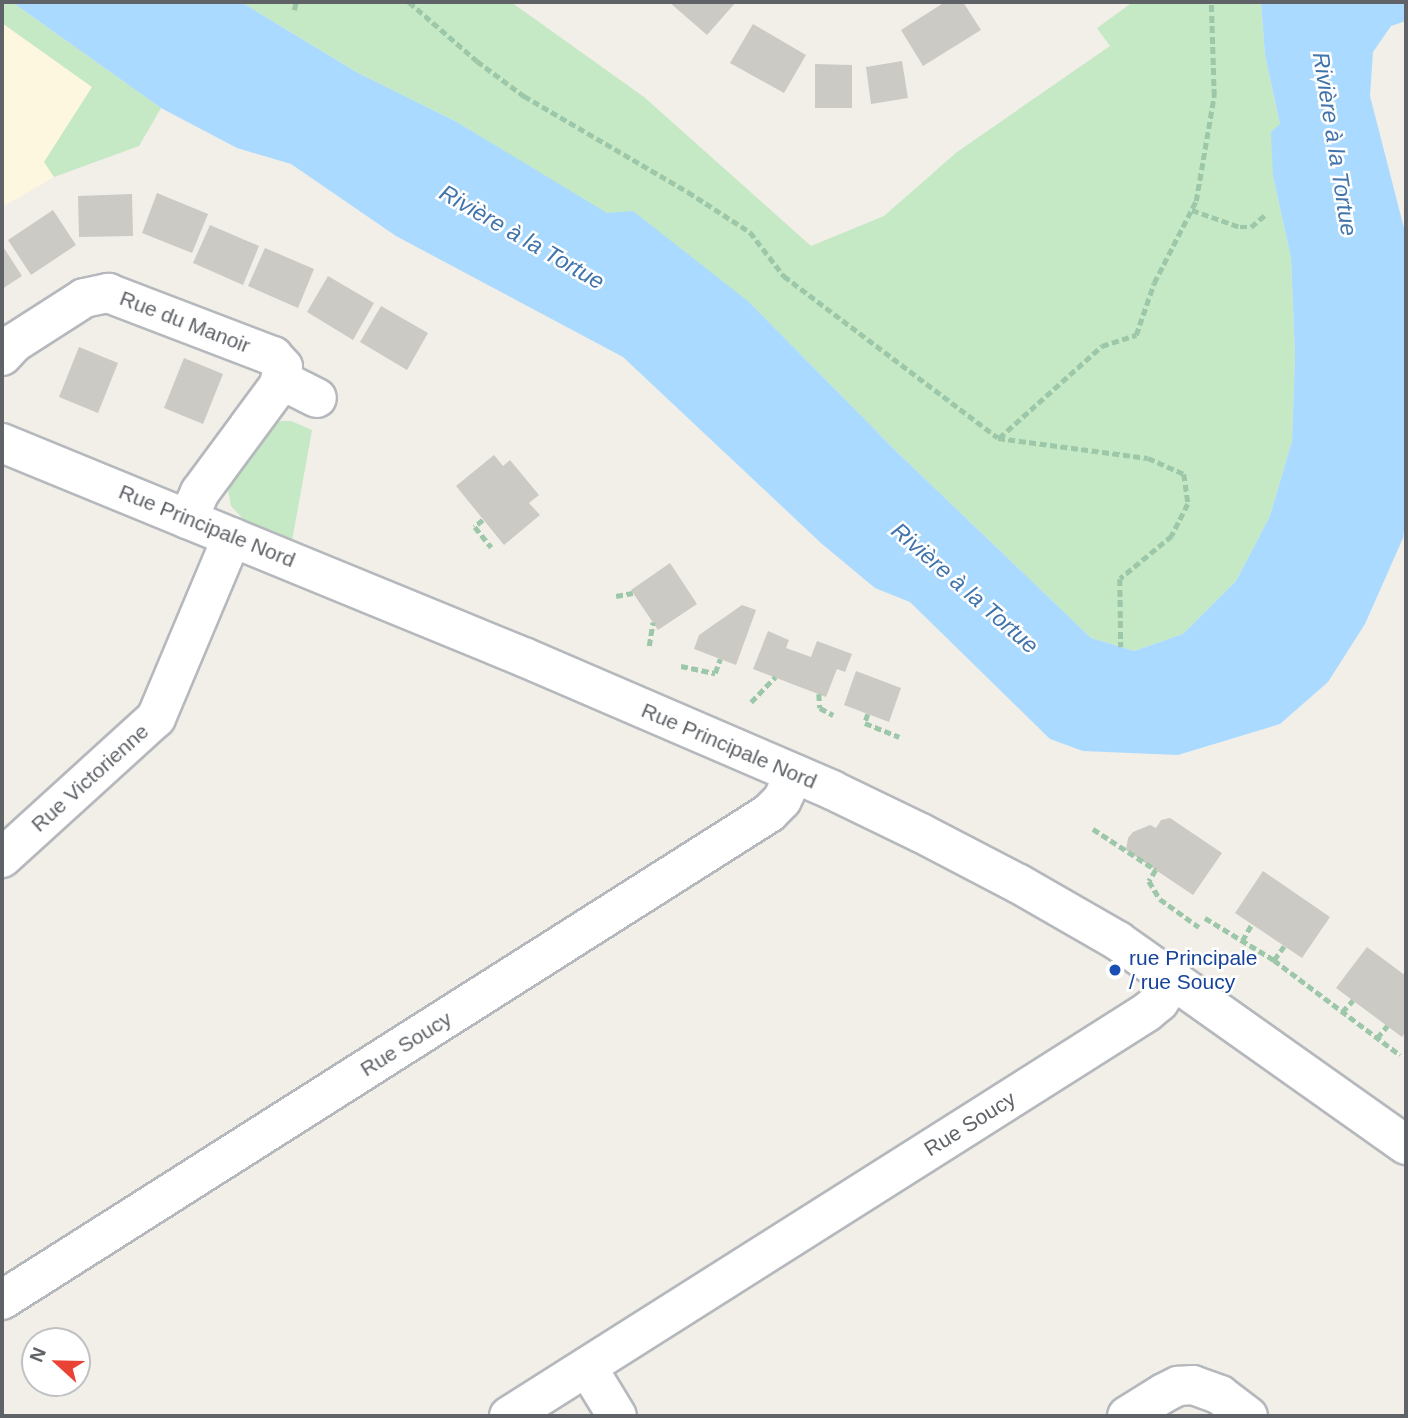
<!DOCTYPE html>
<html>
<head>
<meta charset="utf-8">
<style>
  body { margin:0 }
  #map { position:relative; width:1408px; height:1418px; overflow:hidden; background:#f1efe8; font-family:Helvetica,sans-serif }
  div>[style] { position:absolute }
  .commercial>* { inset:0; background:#fef7e0 }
  .green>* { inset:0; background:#c5e8c5 }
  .water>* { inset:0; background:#aadaff }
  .building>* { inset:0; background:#cccac5 }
  .path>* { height:4.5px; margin-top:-2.25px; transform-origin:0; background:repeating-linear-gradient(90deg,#9cc7a9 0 7px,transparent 0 10.5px) }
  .roads { filter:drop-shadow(2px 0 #b5b8bc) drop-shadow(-2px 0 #b5b8bc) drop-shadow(0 2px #b5b8bc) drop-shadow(0 -2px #b5b8bc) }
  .minor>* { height:38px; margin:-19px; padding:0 19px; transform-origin:19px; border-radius:19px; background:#fff }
  .dots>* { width:19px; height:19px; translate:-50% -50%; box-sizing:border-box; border:4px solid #fff; border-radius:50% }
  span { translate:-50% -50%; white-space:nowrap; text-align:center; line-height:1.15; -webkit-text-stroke:5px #fff; paint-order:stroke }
  .street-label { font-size:21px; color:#5f6368 }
  .transit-label { font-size:21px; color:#164399 }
  .left { translate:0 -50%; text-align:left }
  .water-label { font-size:23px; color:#4174aa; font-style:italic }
  .frame { position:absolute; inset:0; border:4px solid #5f6368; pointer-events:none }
  .north { position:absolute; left:21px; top:1327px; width:70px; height:70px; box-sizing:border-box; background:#fff; border:2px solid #bfc1c3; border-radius:50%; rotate:292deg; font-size:19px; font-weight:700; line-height:28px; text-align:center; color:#5f6368 }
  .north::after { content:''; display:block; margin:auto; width:24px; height:32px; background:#ea4335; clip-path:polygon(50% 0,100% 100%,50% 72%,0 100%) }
</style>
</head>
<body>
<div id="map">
  <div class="commercial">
    <i style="clip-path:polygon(2px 23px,92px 87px,45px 162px,54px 177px,2px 207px)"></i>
  </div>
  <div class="green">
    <i style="clip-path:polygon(2px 2px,12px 2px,161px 108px,139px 146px,54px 177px,44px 162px,92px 87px,2px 23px)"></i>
    <i style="clip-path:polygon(241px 2px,511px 2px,644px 97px,811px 246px,884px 216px,957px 152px,1110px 46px,1097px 28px,1133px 2px,1261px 2px,1265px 55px,1280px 124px,1273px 176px,1291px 258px,1295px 355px,1292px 441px,1270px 516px,1236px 581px,1183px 634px,1134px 651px,1091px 638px,898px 453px,749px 302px,455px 121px,358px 73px)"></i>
    <i style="clip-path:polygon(281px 421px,291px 421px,312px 430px,292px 541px,246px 522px,231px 506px,228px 489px,232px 477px,270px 426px)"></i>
  </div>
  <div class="water">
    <i style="clip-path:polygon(12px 2px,241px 2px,358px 73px,455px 121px,607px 213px,633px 211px,749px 302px,898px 453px,1091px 638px,1134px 651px,1183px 634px,1236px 581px,1270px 516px,1292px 441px,1295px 355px,1291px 258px,1273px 176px,1271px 132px,1280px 124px,1265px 55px,1261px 2px,1406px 2px,1406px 21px,1391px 26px,1373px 52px,1370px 96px,1406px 236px,1406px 513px,1403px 538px,1365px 624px,1328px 682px,1280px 724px,1178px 755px,1083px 751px,1050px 739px,910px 602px,875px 588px,822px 544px,623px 357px,396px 236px,291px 164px,237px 148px,161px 108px)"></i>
  </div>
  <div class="building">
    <i style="clip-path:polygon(669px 2px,736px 2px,707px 35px)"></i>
    <i style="clip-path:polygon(945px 2px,963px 2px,981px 30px,923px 66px,901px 30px)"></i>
    <i style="clip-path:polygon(753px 24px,806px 55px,784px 93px,730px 63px)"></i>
    <i style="clip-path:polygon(902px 61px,908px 98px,871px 104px,866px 67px)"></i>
    <i style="clip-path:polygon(815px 64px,852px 65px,852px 108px,815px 108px)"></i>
    <i style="clip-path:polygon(157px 193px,208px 214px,192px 253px,142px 233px)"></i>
    <i style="clip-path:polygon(132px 194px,133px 236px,79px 237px,78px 196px)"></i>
    <i style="clip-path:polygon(53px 210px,76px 245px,31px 275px,8px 240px)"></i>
    <i style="clip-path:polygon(210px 225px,259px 246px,243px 285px,193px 263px)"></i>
    <i style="clip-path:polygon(2px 245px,22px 276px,2px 289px)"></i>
    <i style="clip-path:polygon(265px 248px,314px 269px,298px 308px,248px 286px)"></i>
    <i style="clip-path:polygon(328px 276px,374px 303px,353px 340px,307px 312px)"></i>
    <i style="clip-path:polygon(381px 306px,428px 333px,407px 370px,360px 342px)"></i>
    <i style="clip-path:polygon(79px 347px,118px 363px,98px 413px,59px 397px)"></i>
    <i style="clip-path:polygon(184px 358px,223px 374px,203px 424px,164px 408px)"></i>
    <i style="clip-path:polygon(494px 455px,503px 466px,510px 460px,539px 495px,529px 503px,540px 515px,504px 545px,456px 486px)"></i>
    <i style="clip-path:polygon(670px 563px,697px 604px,658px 630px,631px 590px)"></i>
    <i style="clip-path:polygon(742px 605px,756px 610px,736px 665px,694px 649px,699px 635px)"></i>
    <i style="clip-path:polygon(768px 631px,789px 640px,786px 648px,811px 657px,817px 641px,852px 654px,845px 672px,837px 669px,826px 697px,753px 669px)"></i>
    <i style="clip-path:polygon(856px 671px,901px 688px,889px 722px,844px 705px)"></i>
    <i style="clip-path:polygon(1170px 818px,1222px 853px,1193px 895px,1126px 850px,1128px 838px,1133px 832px,1150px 825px,1156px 828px,1161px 820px)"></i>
    <i style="clip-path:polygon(1263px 871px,1330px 917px,1302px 958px,1235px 913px)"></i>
    <i style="clip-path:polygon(1367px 947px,1406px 976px,1406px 1031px,1402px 1037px,1336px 988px)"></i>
  </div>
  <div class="path">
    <i style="left:409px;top:2px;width:90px;rotate:40.9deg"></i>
    <i style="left:477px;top:61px;width:59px;rotate:36.7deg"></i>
    <i style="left:524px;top:96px;width:190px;rotate:30.3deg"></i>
    <i style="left:688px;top:192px;width:74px;rotate:32.8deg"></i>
    <i style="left:750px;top:232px;width:56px;rotate:52.3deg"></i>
    <i style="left:784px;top:276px;width:268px;rotate:37.1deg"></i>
    <i style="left:998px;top:438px;width:151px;rotate:7.6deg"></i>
    <i style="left:1148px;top:458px;width:39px;rotate:24deg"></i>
    <i style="left:1184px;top:474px;width:30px;rotate:82deg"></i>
    <i style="left:1188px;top:504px;width:36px;rotate:117deg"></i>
    <i style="left:1172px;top:536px;width:67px;rotate:140.4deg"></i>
    <i style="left:1120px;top:579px;width:68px;rotate:89.2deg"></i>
    <i style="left:294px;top:10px;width:8px;rotate:-76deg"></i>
    <i style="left:1192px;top:210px;width:51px;rotate:19.5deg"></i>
    <i style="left:1240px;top:227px;width:11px"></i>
    <i style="left:1251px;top:227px;width:20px;rotate:-41deg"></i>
    <i style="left:999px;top:438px;width:138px;rotate:-41.8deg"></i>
    <i style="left:1102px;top:346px;width:36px;rotate:-18deg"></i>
    <i style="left:1136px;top:335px;width:55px;rotate:-70.9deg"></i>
    <i style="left:1154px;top:283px;width:92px;rotate:-62.9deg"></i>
    <i style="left:1196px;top:201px;width:107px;rotate:-80.3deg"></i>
    <i style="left:1214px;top:96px;width:94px;rotate:-91.8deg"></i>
    <i style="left:483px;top:520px;width:11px;rotate:139deg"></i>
    <i style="left:475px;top:527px;width:26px;rotate:51deg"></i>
    <i style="left:616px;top:596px;width:17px;rotate:-10deg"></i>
    <i style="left:649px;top:646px;width:24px;rotate:-81deg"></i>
    <i style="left:681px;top:666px;width:35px;rotate:12deg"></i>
    <i style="left:715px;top:673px;width:15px;rotate:-70deg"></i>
    <i style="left:819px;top:694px;width:14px;rotate:86deg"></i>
    <i style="left:820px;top:708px;width:15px;rotate:28deg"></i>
    <i style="left:751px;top:702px;width:35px;rotate:-46deg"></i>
    <i style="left:868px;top:714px;width:9px;rotate:108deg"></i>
    <i style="left:865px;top:723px;width:37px;rotate:22deg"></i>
    <i style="left:1093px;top:829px;width:75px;rotate:33.1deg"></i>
    <i style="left:1156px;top:870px;width:13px;rotate:122deg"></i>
    <i style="left:1149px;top:881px;width:21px;rotate:59deg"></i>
    <i style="left:1160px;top:899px;width:48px;rotate:35.7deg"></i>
    <i style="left:1205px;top:918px;width:81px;rotate:31.3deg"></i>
    <i style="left:1274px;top:960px;width:158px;rotate:37deg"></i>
    <i style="left:1242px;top:941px;width:20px;rotate:-60deg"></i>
    <i style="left:1274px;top:960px;width:17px;rotate:-54deg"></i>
    <i style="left:1342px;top:1012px;width:16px;rotate:-47deg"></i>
    <i style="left:1377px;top:1038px;width:16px;rotate:-50deg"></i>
  </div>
  <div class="roads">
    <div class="minor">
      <i style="left:2px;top:356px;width:18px;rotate:-47deg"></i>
      <i style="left:14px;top:343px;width:83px;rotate:-32.7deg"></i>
      <i style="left:84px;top:298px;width:25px;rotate:-12deg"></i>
      <i style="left:108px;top:293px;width:177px;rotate:20.9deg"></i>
      <i style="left:273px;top:356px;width:15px;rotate:48deg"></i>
      <i style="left:283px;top:367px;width:18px;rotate:103deg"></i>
      <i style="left:279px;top:385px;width:133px;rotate:126.4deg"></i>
      <i style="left:200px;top:492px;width:30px;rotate:114deg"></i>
      <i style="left:281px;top:380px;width:40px;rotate:26.6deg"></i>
      <i style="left:2px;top:443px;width:566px;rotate:22.31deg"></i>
      <i style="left:526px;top:658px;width:333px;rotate:23.3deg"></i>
      <i style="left:832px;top:790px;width:99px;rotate:25.8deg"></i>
      <i style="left:921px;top:833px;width:110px;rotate:27.5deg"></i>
      <i style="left:1019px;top:884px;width:114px;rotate:29.9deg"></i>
      <i style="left:1118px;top:941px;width:353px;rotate:35.3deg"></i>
      <i style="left:2px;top:858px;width:208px;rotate:-42.3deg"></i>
      <i style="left:156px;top:718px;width:196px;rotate:-67.2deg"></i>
      <i style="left:2px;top:1300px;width:909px;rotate:-32.41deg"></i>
      <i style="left:769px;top:813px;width:18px;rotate:-45deg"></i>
      <i style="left:782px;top:800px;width:29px;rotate:-65deg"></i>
      <i style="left:587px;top:1367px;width:57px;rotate:58.5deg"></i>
      <i style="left:509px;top:1416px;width:755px;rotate:-32.34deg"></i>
      <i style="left:1147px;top:1012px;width:16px;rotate:-40deg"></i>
      <i style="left:1159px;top:1002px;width:27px;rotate:-56deg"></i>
      <i style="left:1127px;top:1416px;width:44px;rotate:-31.9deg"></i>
      <i style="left:1164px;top:1393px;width:16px;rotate:-27deg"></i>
      <i style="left:1178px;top:1386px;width:15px;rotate:-4deg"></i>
      <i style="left:1193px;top:1385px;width:29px;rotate:20deg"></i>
      <i style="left:1220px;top:1395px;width:35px;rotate:37deg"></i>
    </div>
  </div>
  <div class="dots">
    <i style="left:1115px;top:970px;background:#1a4fb4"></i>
  </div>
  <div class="street-label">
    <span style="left:185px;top:322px;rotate:21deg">Rue du Manoir</span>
    <span style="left:207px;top:526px;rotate:22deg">Rue Principale Nord</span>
    <span style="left:729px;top:746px;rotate:23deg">Rue Principale Nord</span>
    <span style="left:90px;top:778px;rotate:-42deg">Rue Victorienne</span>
    <span style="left:406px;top:1044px;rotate:-32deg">Rue Soucy</span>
    <span style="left:970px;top:1124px;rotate:-32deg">Rue Soucy</span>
  </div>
  <div class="transit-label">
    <span class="left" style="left:1129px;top:970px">rue Principale<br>/ rue Soucy</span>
  </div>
  <div class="water-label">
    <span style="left:1335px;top:144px;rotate:81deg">Rivière à la Tortue</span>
    <span style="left:522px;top:237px;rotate:30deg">Rivière à la Tortue</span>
    <span style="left:965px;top:588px;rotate:41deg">Rivière à la Tortue</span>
  </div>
  <div class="frame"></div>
  <div class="north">N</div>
</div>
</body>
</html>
